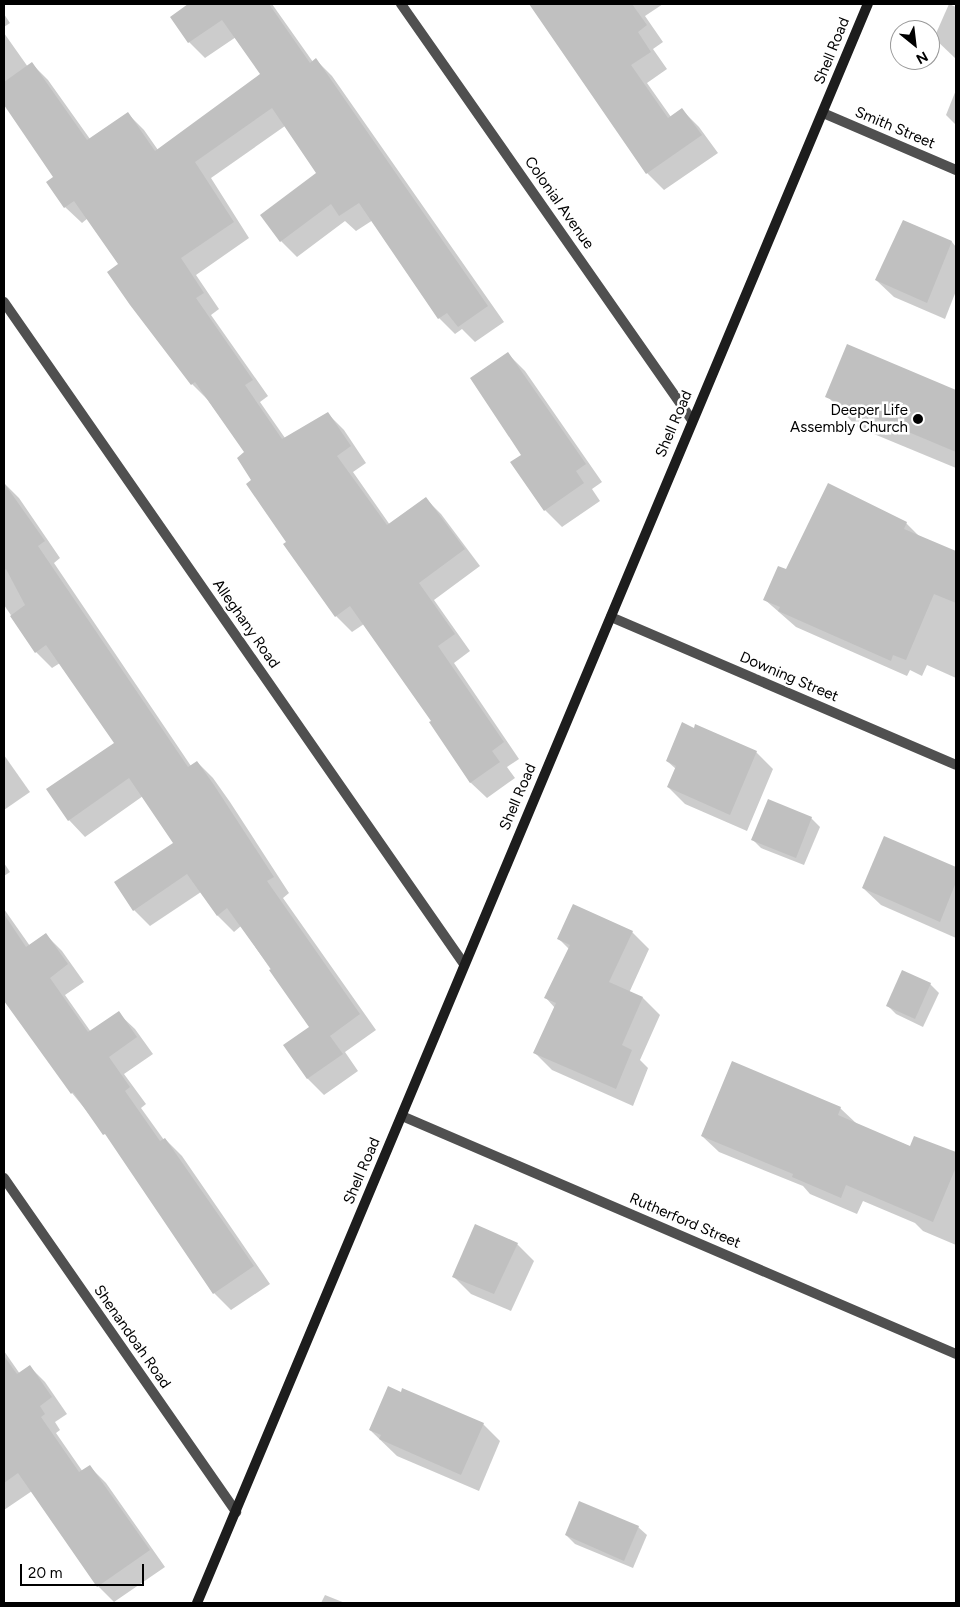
<!DOCTYPE html>
<html>
<head>
<meta charset="utf-8">
<style>
  body { margin:0 }
  #map { position:relative; width:960px; height:1607px; overflow:hidden; background:#fff; font-family:Figtree,sans-serif }
  div>[style] { position:absolute }
  .shadow>* { inset:0; background:#0003 }
  .building>* { inset:0; background:#c0c0c0 }
  .street>* { height:10px; margin:-5px; padding:0 5px; transform-origin:5px; border-radius:5px; background:#505050 }
  .secondary>* { height:10px; margin:-5px; padding:0 5px; transform-origin:5px; border-radius:5px; background:#1d1d1d }
  .dots>* { width:14px; height:14px; translate:-50% -50%; box-sizing:border-box; border:2px solid #fff; border-radius:50% }
  span { translate:-50% -50%; white-space:nowrap; text-align:center; line-height:1.15; -webkit-text-stroke:5px #fff; paint-order:stroke }
  .street-label { font-size:15px; color:#000 }
  .poi-label { font-size:15px; color:#000 }
  .right { translate:-100% -50%; text-align:right }
  .frame { position:absolute; inset:0; border:5px solid #000; pointer-events:none }
  .north { position:absolute; left:890px; top:20px; width:50px; height:50px; box-sizing:border-box; background:#fff; border:1px solid #999; border-radius:50%; rotate:151deg; font-size:14px; font-weight:700; line-height:20px; text-align:center; color:#000 }
  .north::after { content:''; display:block; margin:auto; width:18px; height:22px; background:#000; clip-path:polygon(50% 0,100% 100%,50% 72%,0 100%) }
  .scale { position:absolute; left:20px; top:1564px; width:124px; height:22px; box-sizing:border-box; border:2px solid #000; border-top:0; padding-left:6px; font-size:15px; line-height:18px; white-space:nowrap; color:#000; -webkit-text-stroke:4px #fff; paint-order:stroke }
</style>
</head>
<body>
<div id="map">
  <div class="shadow">
    <i style="clip-path:polygon(191px 4px,272px 4px,313px 62px,316px 60px,332px 76px,504px 322px,475px 342px,462px 329px,455px 334px,439px 318px,373px 220px,356px 231px,345px 221px,297px 257px,281px 241px,318px 173px,285px 126px,211px 178px,249px 238px,196px 275px,219px 309px,211px 315px,268px 396px,260px 402px,285px 438px,328px 414px,344px 430px,366px 463px,353px 472px,390px 525px,425px 498px,441px 514px,480px 566px,434px 600px,470px 651px,454px 663px,519px 759px,507px 767px,515px 778px,487px 798px,470px 782px,433px 721px,364px 624px,352px 632px,336px 616px,285px 545px,288px 543px,253px 481px,246px 453px,208px 400px,192px 384px,120px 265px,88px 218px,82px 223px,65px 207px,48px 182px,55px 177px,4px 103px,4px 33px,28px 67px,32px 64px,48px 80px,90px 139px,128px 114px,144px 130px,158px 150px,262px 74px,236px 37px,205px 58px,189px 42px,172px 17px)"></i>
    <i style="clip-path:polygon(530px 4px,663px 4px,645px 16px,663px 42px,653px 49px,667px 69px,647px 83px,671px 117px,682px 110px,699px 127px,718px 153px,664px 190px,647px 173px)"></i>
    <i style="clip-path:polygon(949px 4px,956px 7px,956px 59px,934px 38px)"></i>
    <i style="clip-path:polygon(4px 14px,10px 23px,4px 27px)"></i>
    <i style="clip-path:polygon(956px 90px,956px 125px,946px 115px)"></i>
    <i style="clip-path:polygon(904px 221px,952px 242px,956px 247px,956px 291px,945px 319px,894px 297px,876px 280px)"></i>
    <i style="clip-path:polygon(848px 346px,956px 391px,956px 468px,857px 427px,827px 396px)"></i>
    <i style="clip-path:polygon(508px 354px,525px 371px,602px 482px,592px 489px,600px 501px,562px 527px,545px 510px,523px 455px)"></i>
    <i style="clip-path:polygon(4px 483px,19px 498px,60px 558px,54px 563px,191px 766px,197px 762px,213px 778px,230px 802px,289px 893px,283px 898px,376px 1030px,345px 1052px,358px 1071px,324px 1095px,308px 1079px,285px 1046px,311px 1028px,241px 926px,234px 932px,218px 916px,201px 892px,150px 926px,134px 910px,175px 843px,143px 796px,85px 837px,69px 820px,116px 743px,60px 663px,52px 668px,36px 652px,4px 605px)"></i>
    <i style="clip-path:polygon(906px 523px,920px 537px,956px 552px,956px 678px,927px 665px,922px 676px,910px 670px,907px 676px,796px 627px,764px 599px,786px 571px)"></i>
    <i style="clip-path:polygon(756px 752px,773px 769px,747px 831px,685px 804px,668px 787px,676px 769px,667px 761px)"></i>
    <i style="clip-path:polygon(4px 755px,30px 792px,4px 810px)"></i>
    <i style="clip-path:polygon(811px 818px,820px 827px,804px 865px,761px 848px,752px 839px)"></i>
    <i style="clip-path:polygon(885px 838px,956px 868px,956px 938px,881px 905px,863px 888px)"></i>
    <i style="clip-path:polygon(4px 863px,10px 872px,4px 876px)"></i>
    <i style="clip-path:polygon(4px 909px,30px 946px,45px 934px,62px 951px,84px 982px,65px 995px,91px 1032px,118px 1013px,135px 1029px,153px 1054px,124px 1074px,146px 1104px,141px 1108px,164px 1140px,165px 1139px,182px 1156px,270px 1284px,231px 1310px,214px 1293px,113px 1143px,72px 1093px,4px 999px)"></i>
    <i style="clip-path:polygon(632px 932px,649px 949px,629px 993px,643px 998px,660px 1015px,640px 1060px,648px 1068px,633px 1106px,552px 1070px,535px 1053px,555px 1008px,546px 998px,569px 949px,559px 939px)"></i>
    <i style="clip-path:polygon(930px 984px,939px 993px,923px 1027px,896px 1014px,887px 1005px)"></i>
    <i style="clip-path:polygon(840px 1108px,857px 1124px,911px 1147px,951px 1151px,956px 1157px,956px 1245px,923px 1231px,915px 1223px,863px 1201px,857px 1214px,810px 1194px,803px 1186px,719px 1152px,702px 1136px)"></i>
    <i style="clip-path:polygon(517px 1244px,534px 1261px,511px 1311px,471px 1294px,454px 1277px)"></i>
    <i style="clip-path:polygon(4px 1351px,20px 1374px,29px 1366px,45px 1382px,67px 1414px,55px 1422px,60px 1430px,56px 1433px,83px 1472px,90px 1467px,106px 1483px,165px 1567px,114px 1602px,98px 1586px,32px 1491px,4px 1510px)"></i>
    <i style="clip-path:polygon(483px 1424px,500px 1441px,479px 1491px,397px 1456px,370px 1430px)"></i>
    <i style="clip-path:polygon(638px 1527px,647px 1535px,633px 1568px,575px 1544px,566px 1535px)"></i>
    <i style="clip-path:polygon(325px 1595px,345px 1603px,321px 1603px)"></i>
  </div>
  <div class="building">
    <i style="clip-path:polygon(188px 4px,269px 4px,310px 63px,316px 58px,488px 306px,458px 327px,447px 313px,438px 319px,359px 203px,339px 216px,331px 204px,280px 242px,260px 215px,316px 173px,272px 108px,195px 162px,234px 222px,181px 258px,204px 293px,196px 298px,253px 380px,245px 385px,282px 439px,328px 412px,351px 446px,337px 456px,387px 525px,426px 497px,465px 549px,419px 583px,455px 634px,438px 646px,504px 742px,492px 751px,500px 762px,470px 783px,429px 722px,431px 721px,350px 606px,335px 617px,283px 544px,286px 542px,246px 484px,251px 480px,237px 458px,244px 452px,195px 382px,191px 385px,130px 305px,107px 272px,118px 264px,74px 201px,64px 208px,46px 182px,53px 177px,4px 105px,4px 82px,32px 62px,87px 140px,128px 112px,155px 151px,260px 74px,222px 20px,188px 43px,170px 17px)"></i>
    <i style="clip-path:polygon(529px 4px,632px 4px,647px 25px,638px 32px,651px 52px,631px 65px,668px 118px,682px 108px,702px 135px,646px 174px)"></i>
    <i style="clip-path:polygon(903px 220px,952px 241px,927px 303px,875px 280px)"></i>
    <i style="clip-path:polygon(847px 344px,956px 390px,956px 452px,825px 397px)"></i>
    <i style="clip-path:polygon(508px 352px,586px 464px,576px 471px,584px 483px,544px 511px,510px 462px,521px 455px,470px 378px)"></i>
    <i style="clip-path:polygon(4px 483px,45px 541px,38px 546px,188px 767px,197px 761px,214px 785px,274px 877px,267px 881px,360px 1014px,330px 1036px,343px 1054px,307px 1079px,283px 1045px,309px 1027px,269px 970px,271px 969px,227px 908px,217px 916px,187px 874px,133px 911px,114px 882px,173px 843px,129px 778px,68px 821px,46px 789px,114px 743px,46px 645px,35px 653px,10px 616px,25px 605px,6px 569px,4px 571px)"></i>
    <i style="clip-path:polygon(828px 483px,907px 522px,904px 529px,956px 551px,956px 603px,934px 594px,906px 660px,893px 655px,891px 661px,778px 611px,780px 607px,763px 600px,778px 566px,786px 569px)"></i>
    <i style="clip-path:polygon(682px 722px,694px 728px,695px 724px,757px 751px,730px 815px,667px 787px,676px 766px,666px 761px)"></i>
    <i style="clip-path:polygon(768px 799px,812px 817px,796px 858px,751px 840px)"></i>
    <i style="clip-path:polygon(884px 836px,956px 867px,956px 882px,940px 922px,862px 888px)"></i>
    <i style="clip-path:polygon(573px 904px,633px 931px,609px 982px,643px 997px,622px 1045px,632px 1050px,616px 1089px,533px 1053px,556px 1003px,544px 998px,570px 945px,557px 939px)"></i>
    <i style="clip-path:polygon(4px 914px,26px 947px,46px 933px,68px 964px,50px 978px,88px 1032px,119px 1011px,137px 1037px,109px 1057px,130px 1087px,125px 1091px,160px 1141px,165px 1138px,254px 1266px,213px 1294px,105px 1134px,103px 1135px,73px 1092px,71px 1094px,4px 1001px)"></i>
    <i style="clip-path:polygon(902px 970px,931px 983px,915px 1019px,886px 1006px)"></i>
    <i style="clip-path:polygon(732px 1061px,841px 1107px,838px 1115px,910px 1146px,914px 1136px,956px 1152px,956px 1167px,933px 1222px,846px 1185px,841px 1198px,792px 1177px,793px 1174px,701px 1136px)"></i>
    <i style="clip-path:polygon(475px 1224px,518px 1243px,494px 1294px,452px 1277px)"></i>
    <i style="clip-path:polygon(4px 1356px,17px 1374px,30px 1365px,52px 1397px,40px 1406px,45px 1414px,41px 1417px,79px 1472px,90px 1465px,150px 1550px,97px 1587px,18px 1473px,4px 1483px)"></i>
    <i style="clip-path:polygon(388px 1386px,401px 1392px,402px 1388px,484px 1423px,461px 1475px,379px 1439px,381px 1435px,369px 1430px)"></i>
    <i style="clip-path:polygon(579px 1501px,639px 1526px,624px 1561px,565px 1535px)"></i>
  </div>
  <div class="street">
    <i style="left:401px;top:4px;width:508px;rotate:55.03deg"></i>
    <i style="left:823px;top:113px;width:145px;rotate:23.2deg"></i>
    <i style="left:4px;top:302px;width:806px;rotate:55.21deg"></i>
    <i style="left:611px;top:617px;width:375px;rotate:23.2deg"></i>
    <i style="left:402px;top:1116px;width:603px;rotate:23.25deg"></i>
    <i style="left:4px;top:1178px;width:407px;rotate:55.2deg"></i>
  </div>
  <div class="secondary">
    <i style="left:197px;top:1603px;width:1734px;rotate:-67.24deg"></i>
  </div>
  <div class="dots">
    <i style="left:918px;top:419px;background:#000"></i>
  </div>
  <div class="street-label">
    <span style="left:832px;top:51px;rotate:-68deg">Shell Road</span>
    <span style="left:895px;top:128px;rotate:23deg">Smith Street</span>
    <span style="left:559px;top:203px;rotate:55deg">Colonial Avenue</span>
    <span style="left:674px;top:424px;rotate:-67deg">Shell Road</span>
    <span style="left:246px;top:624px;rotate:55deg">Alleghany Road</span>
    <span style="left:789px;top:677px;rotate:23deg">Downing Street</span>
    <span style="left:518px;top:797px;rotate:-67deg">Shell Road</span>
    <span style="left:362px;top:1171px;rotate:-67deg">Shell Road</span>
    <span style="left:685px;top:1221px;rotate:23deg">Rutherford Street</span>
    <span style="left:132px;top:1337px;rotate:55deg">Shenandoah Road</span>
  </div>
  <div class="poi-label">
    <span class="right" style="left:908px;top:419px">Deeper Life<br>Assembly Church</span>
  </div>
  <div class="frame"></div>
  <div class="north">N</div>
  <div class="scale">20 m</div>
</div>
</body>
</html>
